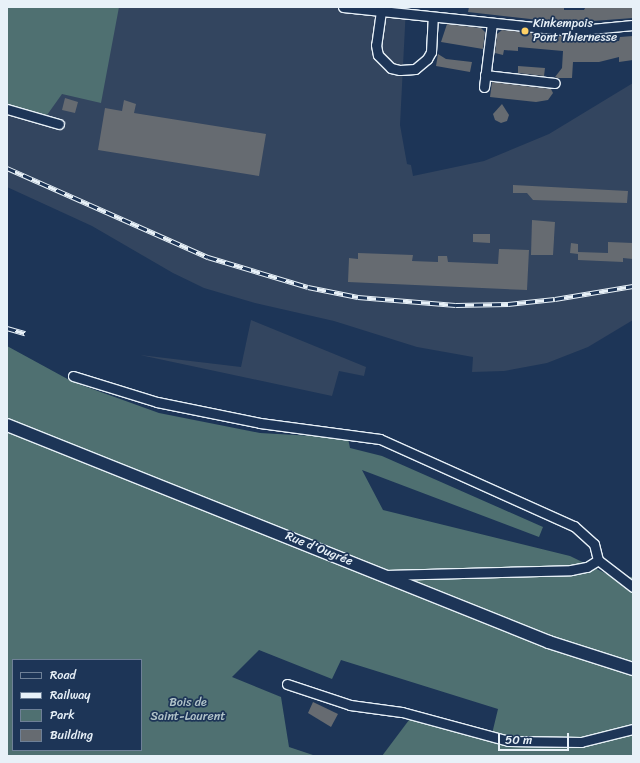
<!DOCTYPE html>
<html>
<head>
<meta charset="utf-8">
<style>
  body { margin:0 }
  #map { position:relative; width:640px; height:763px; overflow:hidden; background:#1d3557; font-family:Sriracha,sans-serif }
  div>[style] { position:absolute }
  .built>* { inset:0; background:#33455f }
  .green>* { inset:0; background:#4f7071 }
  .building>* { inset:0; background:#666b71 }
  .roads { filter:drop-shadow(1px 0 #e8f1f8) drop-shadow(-1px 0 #e8f1f8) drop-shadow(0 1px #e8f1f8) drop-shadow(0 -1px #e8f1f8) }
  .minor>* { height:9px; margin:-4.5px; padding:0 4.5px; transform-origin:4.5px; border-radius:4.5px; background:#1d3557 }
  .major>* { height:12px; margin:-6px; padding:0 6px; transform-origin:6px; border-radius:6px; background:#1d3557 }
  .rail>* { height:4.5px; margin-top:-2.25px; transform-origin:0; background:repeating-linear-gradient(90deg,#1d3557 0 9px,#e8f1f8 0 18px); box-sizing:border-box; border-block:1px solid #e8f1f8 }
  .dots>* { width:11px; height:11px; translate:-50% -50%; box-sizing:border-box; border:2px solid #1d3557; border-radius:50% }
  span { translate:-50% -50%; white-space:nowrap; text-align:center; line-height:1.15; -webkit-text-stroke:3.5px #1d3557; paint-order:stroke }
  .poi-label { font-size:12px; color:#e8f1f8 }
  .left { translate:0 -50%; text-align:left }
  .street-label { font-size:12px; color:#e8f1f8 }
  .park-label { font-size:12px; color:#b2c4c9 }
  .frame { position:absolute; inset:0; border:8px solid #e8f1f8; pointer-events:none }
  .legend { position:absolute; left:12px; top:659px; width:130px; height:92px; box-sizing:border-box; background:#1d3557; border:1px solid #6e8097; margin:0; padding:5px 7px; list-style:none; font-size:12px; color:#e8f1f8 }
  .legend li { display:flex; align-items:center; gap:8px; height:20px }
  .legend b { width:20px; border:1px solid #6e8097 }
  .scale { position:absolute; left:498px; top:733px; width:71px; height:18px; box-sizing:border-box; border:2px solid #e8f1f8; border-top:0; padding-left:5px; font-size:12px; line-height:14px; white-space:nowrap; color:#e8f1f8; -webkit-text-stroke:3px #1d3557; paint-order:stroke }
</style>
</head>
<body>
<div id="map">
  <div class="built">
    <i style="clip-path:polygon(7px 7px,406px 7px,400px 125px,407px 164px,411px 165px,413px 176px,484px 161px,549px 134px,633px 83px,633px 320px,588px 347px,547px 363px,504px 371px,472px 372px,473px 357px,417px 347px,334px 321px,255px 303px,204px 288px,173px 273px,92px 226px,7px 187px)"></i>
    <i style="clip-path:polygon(251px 320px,366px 367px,364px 376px,339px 371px,332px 396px,140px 355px,241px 367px)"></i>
  </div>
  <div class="green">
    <i style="clip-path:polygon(8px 7px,119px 7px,101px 103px,62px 94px,47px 115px,7px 104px)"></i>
    <i style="clip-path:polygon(evenodd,7px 346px,73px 382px,159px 413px,260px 433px,348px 438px,350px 448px,382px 456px,543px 527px,539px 537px,362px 470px,383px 510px,570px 556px,611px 576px,633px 577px,633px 756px,382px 756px,412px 716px,491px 738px,498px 709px,341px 660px,332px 679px,259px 650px,232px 677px,281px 697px,289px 747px,316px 756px,7px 756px,7px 346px,13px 660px,141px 660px,141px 750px,13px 750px,13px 660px)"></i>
  </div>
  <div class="building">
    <i style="clip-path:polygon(469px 7px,564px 7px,564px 10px,584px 10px,585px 8px,633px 7px,633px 18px,566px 23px,468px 12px)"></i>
    <i style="clip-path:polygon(447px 24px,481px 28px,485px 32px,483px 49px,441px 42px)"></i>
    <i style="clip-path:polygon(502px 30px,619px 41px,620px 37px,633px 36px,633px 60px,619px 62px,619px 57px,599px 62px,573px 62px,572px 78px,558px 78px,555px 77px,562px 68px,563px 51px,518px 47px,518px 51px,504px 50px,503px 55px,495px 53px,497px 34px)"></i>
    <i style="clip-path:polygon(438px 54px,446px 59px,472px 62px,470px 72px,436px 66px)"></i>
    <i style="clip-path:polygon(518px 66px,545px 68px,544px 76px,518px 73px)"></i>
    <i style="clip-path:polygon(492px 82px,551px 89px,553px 93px,548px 100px,536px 102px,490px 97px)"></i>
    <i style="clip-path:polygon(65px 98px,78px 102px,75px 113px,62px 110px)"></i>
    <i style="clip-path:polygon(124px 100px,136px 104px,134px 113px,266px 134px,259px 176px,98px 150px,105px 108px,122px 111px)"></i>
    <i style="clip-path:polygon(502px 104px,509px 115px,507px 121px,501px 123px,495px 120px,493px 114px)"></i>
    <i style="clip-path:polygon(513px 185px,628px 191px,627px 203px,533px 200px,527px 193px,513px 193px)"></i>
    <i style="clip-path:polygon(532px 220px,555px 222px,553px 255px,531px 255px)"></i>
    <i style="clip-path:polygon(473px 234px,490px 234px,490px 243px,473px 242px)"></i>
    <i style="clip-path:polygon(608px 242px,633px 243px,633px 259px,623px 258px,623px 262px,578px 260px,578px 252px,608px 253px)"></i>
    <i style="clip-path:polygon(571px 243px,578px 244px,578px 254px,570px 253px)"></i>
    <i style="clip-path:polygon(499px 249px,529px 250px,527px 290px,348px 282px,349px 258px,358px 259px,358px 253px,413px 255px,412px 261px,438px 262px,438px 256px,447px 256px,448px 262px,498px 264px)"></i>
    <i style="clip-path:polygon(313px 702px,338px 714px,331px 727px,308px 713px)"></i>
  </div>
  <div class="roads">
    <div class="minor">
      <i style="left:343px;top:7px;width:228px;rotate:6deg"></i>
      <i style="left:570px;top:31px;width:63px;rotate:-5.4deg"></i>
      <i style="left:381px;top:11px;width:34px;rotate:98deg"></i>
      <i style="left:376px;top:45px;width:10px;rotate:79deg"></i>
      <i style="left:378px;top:55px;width:18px;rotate:45deg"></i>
      <i style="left:391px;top:68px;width:9px;rotate:13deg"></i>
      <i style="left:400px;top:70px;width:15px;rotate:-4deg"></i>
      <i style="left:415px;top:69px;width:16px;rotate:-40deg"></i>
      <i style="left:427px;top:59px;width:8px;rotate:-60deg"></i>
      <i style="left:431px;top:52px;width:35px;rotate:-87deg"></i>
      <i style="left:485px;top:75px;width:70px;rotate:6.5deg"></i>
      <i style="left:484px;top:87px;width:64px;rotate:-82.9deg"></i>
      <i style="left:7px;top:109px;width:54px;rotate:16.1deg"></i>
      <i style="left:73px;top:376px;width:88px;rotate:17.2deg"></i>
      <i style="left:157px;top:402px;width:105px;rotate:11.5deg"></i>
      <i style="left:260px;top:423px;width:121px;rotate:7.6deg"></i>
      <i style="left:380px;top:439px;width:213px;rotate:24.2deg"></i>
      <i style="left:574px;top:526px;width:27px;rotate:42deg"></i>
      <i style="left:594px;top:544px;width:16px;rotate:76deg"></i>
      <i style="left:598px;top:560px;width:44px;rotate:37.6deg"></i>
      <i style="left:386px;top:575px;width:185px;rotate:-1.5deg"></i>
      <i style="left:571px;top:570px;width:16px;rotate:-11deg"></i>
      <i style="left:587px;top:567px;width:13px;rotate:-32deg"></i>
      <i style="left:287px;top:684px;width:66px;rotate:18.4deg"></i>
      <i style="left:350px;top:705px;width:52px;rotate:7.7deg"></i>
      <i style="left:402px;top:712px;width:111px;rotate:15.2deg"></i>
      <i style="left:509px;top:741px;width:72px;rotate:0.8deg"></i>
      <i style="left:581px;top:742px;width:54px;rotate:-14deg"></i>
    </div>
    <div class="major">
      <i style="left:7px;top:425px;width:584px;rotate:21.82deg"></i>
      <i style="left:549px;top:642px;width:88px;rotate:17.8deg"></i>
    </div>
  </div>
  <div class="rail">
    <i style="left:7px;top:168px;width:220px;rotate:23.9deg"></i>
    <i style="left:208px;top:257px;width:104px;rotate:16.7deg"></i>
    <i style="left:308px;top:287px;width:51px;rotate:11.3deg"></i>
    <i style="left:358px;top:297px;width:98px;rotate:4.7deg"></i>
    <i style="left:456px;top:305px;width:52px;rotate:-1.1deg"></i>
    <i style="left:508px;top:304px;width:47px;rotate:-6.1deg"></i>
    <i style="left:555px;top:299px;width:79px;rotate:-9.5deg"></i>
    <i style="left:7px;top:328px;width:19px;rotate:16deg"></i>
  </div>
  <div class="dots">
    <i style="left:525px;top:31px;background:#ffd166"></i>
  </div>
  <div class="poi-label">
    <span class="left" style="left:533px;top:31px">Kinkempois<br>Pont Thiernesse</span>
  </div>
  <div class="street-label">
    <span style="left:319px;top:549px;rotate:22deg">Rue d'Ougrée</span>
  </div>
  <div class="park-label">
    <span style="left:188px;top:710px">Bois de<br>Saint-Laurent</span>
  </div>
  <div class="frame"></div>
  <ul class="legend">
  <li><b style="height:5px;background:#1d3557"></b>Road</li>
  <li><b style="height:5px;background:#e8f1f8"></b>Railway</li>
  <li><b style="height:11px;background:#4f7071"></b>Park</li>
  <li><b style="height:11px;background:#666b71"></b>Building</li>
  </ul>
  <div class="scale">50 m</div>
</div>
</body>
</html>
